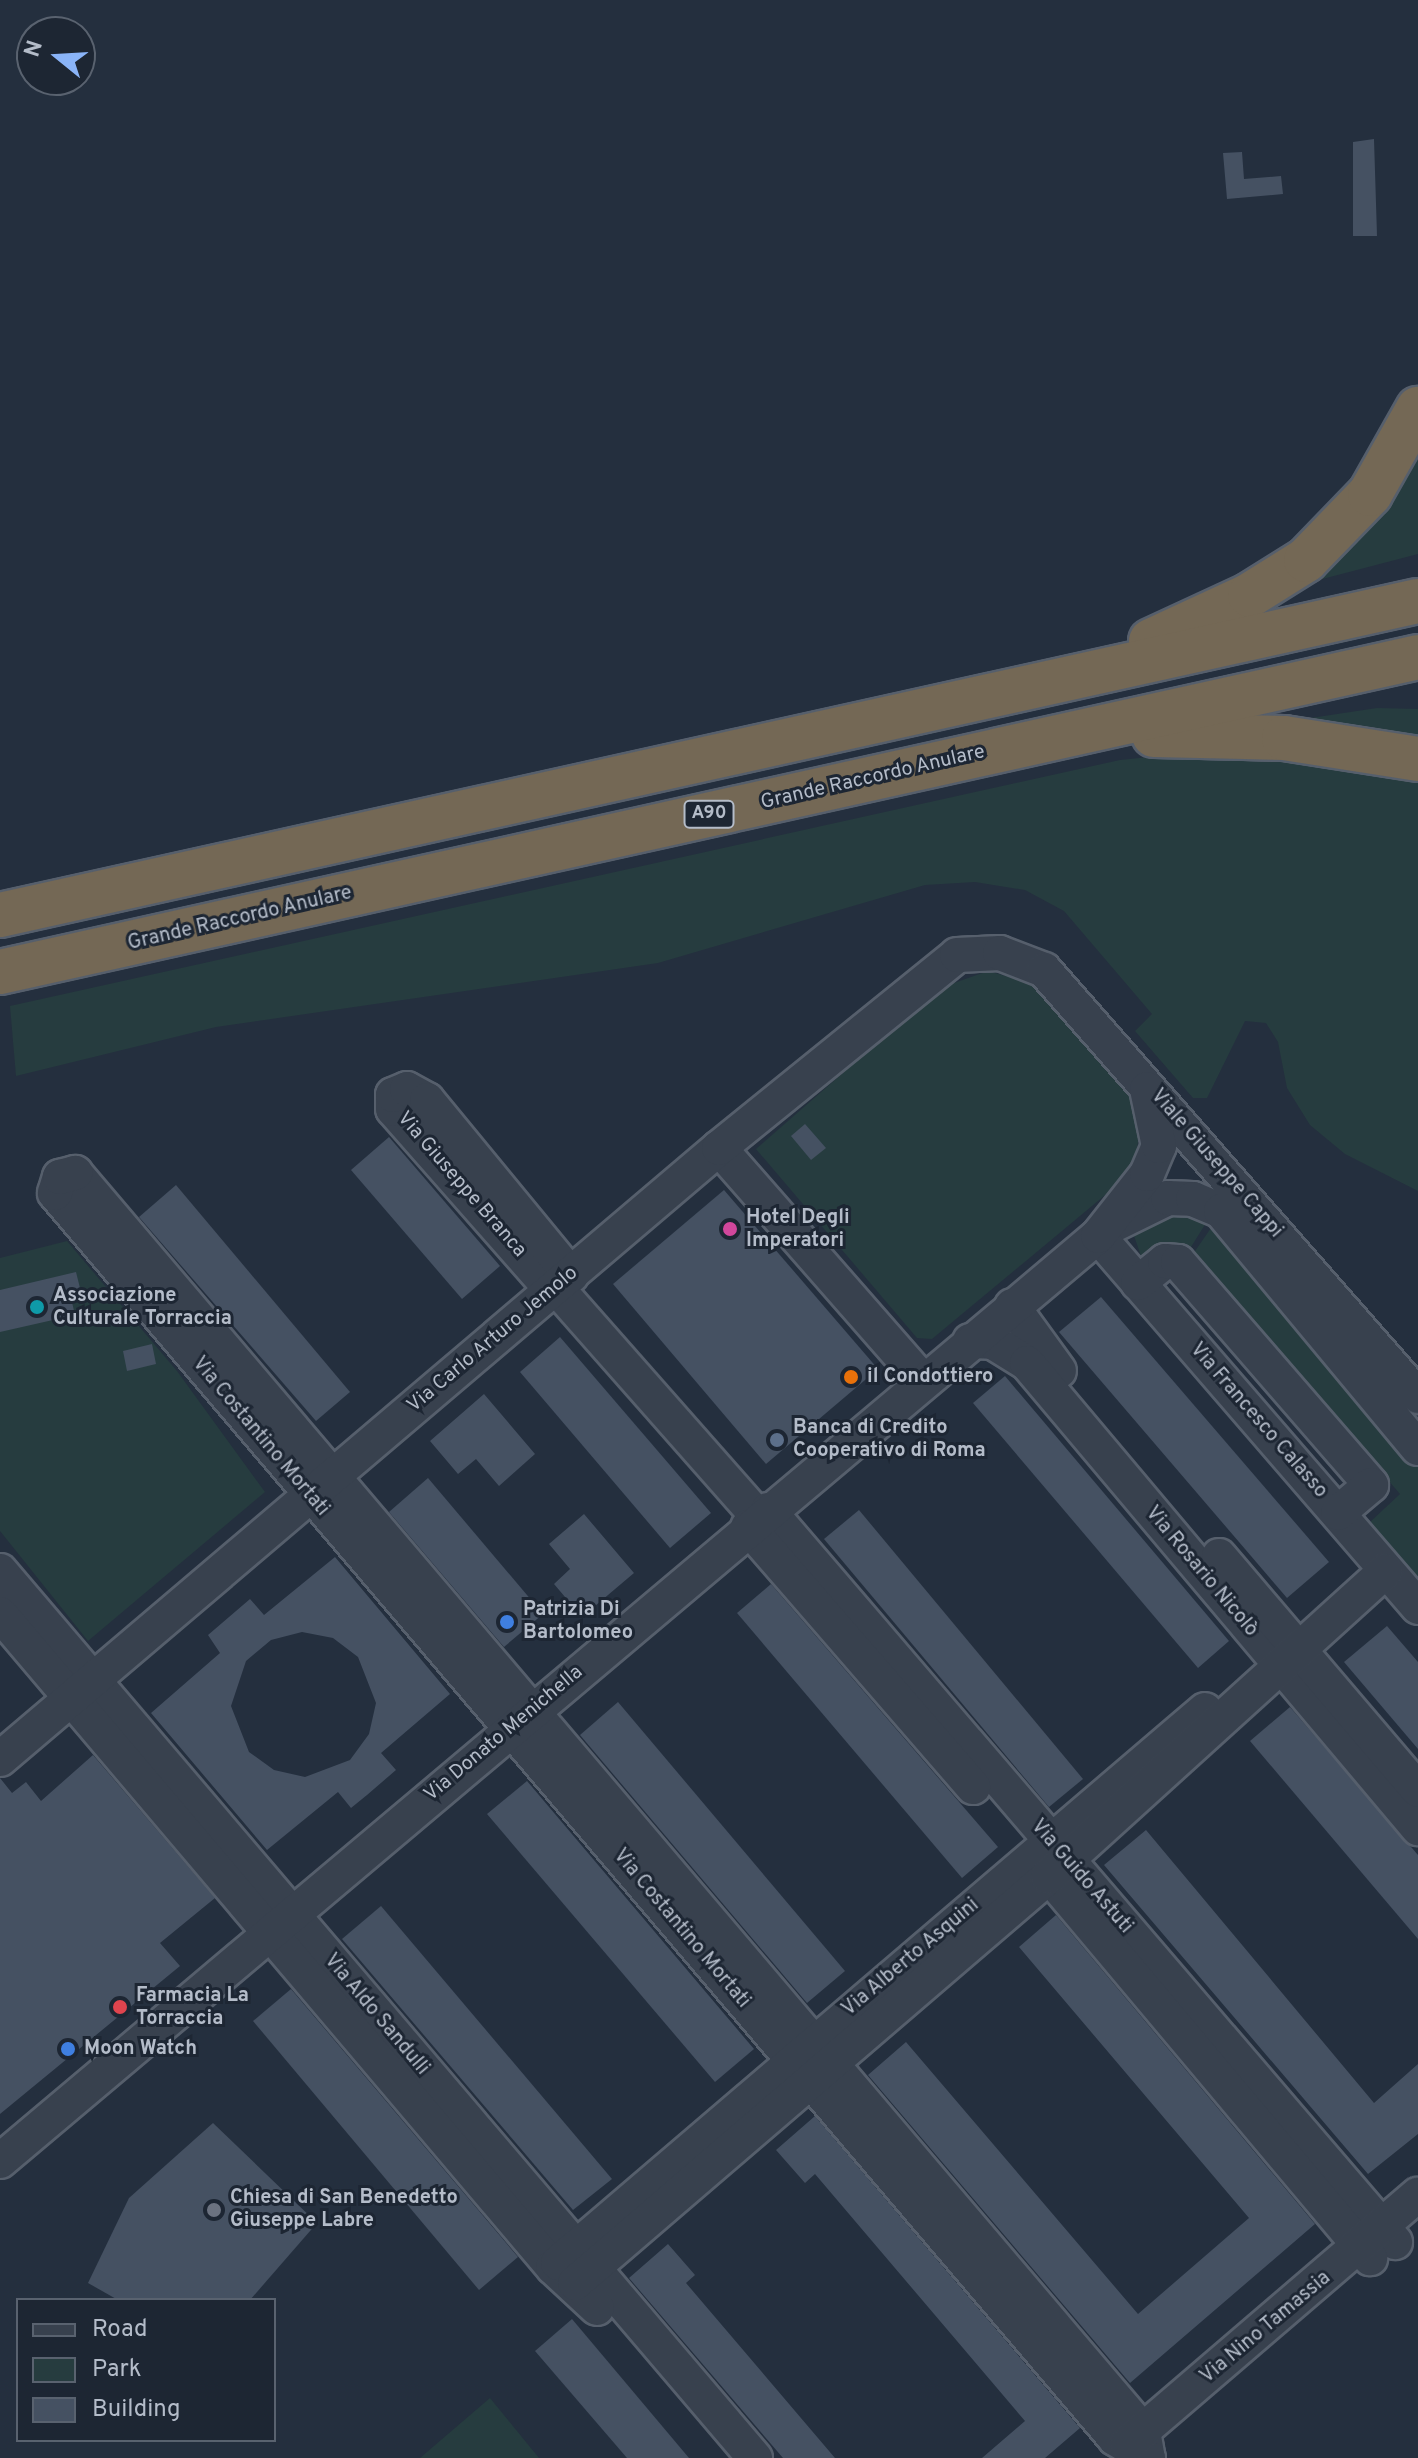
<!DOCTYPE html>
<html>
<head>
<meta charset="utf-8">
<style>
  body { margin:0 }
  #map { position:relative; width:1418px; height:2458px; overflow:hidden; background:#242f3e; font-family:Overpass,sans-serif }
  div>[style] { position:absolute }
  .green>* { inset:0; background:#263c3f }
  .building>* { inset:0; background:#455162 }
  .roads { filter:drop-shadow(2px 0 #565f6c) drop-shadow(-2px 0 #565f6c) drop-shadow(0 2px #565f6c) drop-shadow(0 -2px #565f6c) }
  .minor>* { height:34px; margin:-17px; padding:0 17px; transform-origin:17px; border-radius:17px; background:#38414e }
  .highway>* { height:44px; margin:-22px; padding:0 22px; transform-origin:22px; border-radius:22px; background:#746855 }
  .dots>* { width:22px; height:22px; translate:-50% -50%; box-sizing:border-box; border:4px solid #1d2633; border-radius:50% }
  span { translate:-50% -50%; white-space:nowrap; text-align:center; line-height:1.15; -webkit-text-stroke:6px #1d2633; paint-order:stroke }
  .shield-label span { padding:2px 6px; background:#1d2633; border:2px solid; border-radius:6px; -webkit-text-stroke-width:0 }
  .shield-label { font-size:18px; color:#b4bcc9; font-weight:700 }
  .street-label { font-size:20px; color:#b4bcc9 }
  .poi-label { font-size:20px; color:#b4bcc9; font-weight:700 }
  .left { translate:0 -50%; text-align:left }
  .legend { position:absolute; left:16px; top:2298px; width:260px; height:144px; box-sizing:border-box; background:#1d2633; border:2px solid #59626f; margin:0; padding:10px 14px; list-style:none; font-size:24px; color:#b4bcc9 }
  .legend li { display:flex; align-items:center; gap:16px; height:40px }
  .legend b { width:40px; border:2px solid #59626f }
  .north { position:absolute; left:16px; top:16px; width:80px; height:80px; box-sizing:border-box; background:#1d2633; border:2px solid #59626f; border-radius:50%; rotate:288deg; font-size:22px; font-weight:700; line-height:32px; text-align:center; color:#b4bcc9 }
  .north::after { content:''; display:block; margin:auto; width:28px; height:36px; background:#8ab4f8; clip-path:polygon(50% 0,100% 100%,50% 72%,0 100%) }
</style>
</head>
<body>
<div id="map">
  <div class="green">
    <i style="clip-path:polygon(1418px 430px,1418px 554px,1288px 588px)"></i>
    <i style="clip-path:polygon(1377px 708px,1418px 709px,1418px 751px,1301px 726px,1304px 719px)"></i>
    <i style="clip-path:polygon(1228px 749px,1418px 779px,1418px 1191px,1345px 1154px,1310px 1125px,1287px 1088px,1278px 1042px,1266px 1023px,1245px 1021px,1207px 1098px,1193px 1098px,1135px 1031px,1152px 1014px,1064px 911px,1025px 890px,975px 882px,925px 885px,658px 963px,216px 1027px,16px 1076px,10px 1006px,1120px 760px)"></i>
    <i style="clip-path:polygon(988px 971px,1041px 986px,1129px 1090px,1140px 1131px,1135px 1160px,1122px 1181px,932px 1339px,917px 1338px,756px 1149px,940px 988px)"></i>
    <i style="clip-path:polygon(1179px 1211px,1206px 1223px,1191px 1247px,1161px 1243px,1141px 1256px,1132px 1230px)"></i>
    <i style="clip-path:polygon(1211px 1228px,1418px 1466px,1418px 1578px,1369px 1523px,1400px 1494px,1193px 1254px)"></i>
    <i style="clip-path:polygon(67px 1241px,177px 1371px,265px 1492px,88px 1641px,0 1531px,0 1258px)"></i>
    <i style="clip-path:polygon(490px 2398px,539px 2458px,420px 2458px)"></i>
  </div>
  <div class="building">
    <i style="clip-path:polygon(1374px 139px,1377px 236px,1353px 236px,1353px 142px)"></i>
    <i style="clip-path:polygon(1242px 152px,1244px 179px,1281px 176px,1283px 194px,1227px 199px,1223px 153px)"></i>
    <i style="clip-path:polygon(805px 1124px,826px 1148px,811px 1160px,791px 1136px)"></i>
    <i style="clip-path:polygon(389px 1137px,500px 1266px,462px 1299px,351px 1170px)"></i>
    <i style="clip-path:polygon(176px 1185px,350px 1392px,316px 1421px,139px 1217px)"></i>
    <i style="clip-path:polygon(724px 1190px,878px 1369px,766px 1464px,613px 1284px)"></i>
    <i style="clip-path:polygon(76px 1272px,82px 1296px,71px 1298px,75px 1315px,0 1332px,0 1290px)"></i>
    <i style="clip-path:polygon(1101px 1297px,1329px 1562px,1287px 1598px,1059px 1332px)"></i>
    <i style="clip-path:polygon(560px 1337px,711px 1513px,670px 1548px,520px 1372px)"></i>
    <i style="clip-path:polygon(152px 1344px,156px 1364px,127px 1371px,123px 1351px)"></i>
    <i style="clip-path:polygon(1005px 1376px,1229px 1641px,1198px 1668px,973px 1403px)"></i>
    <i style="clip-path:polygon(484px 1394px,535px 1454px,499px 1486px,476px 1459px,458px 1474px,430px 1441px)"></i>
    <i style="clip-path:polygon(428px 1478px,543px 1614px,504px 1647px,389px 1512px)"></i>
    <i style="clip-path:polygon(859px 1510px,1083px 1779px,1049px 1807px,824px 1539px)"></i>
    <i style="clip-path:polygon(584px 1514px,634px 1573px,582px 1617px,554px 1584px,570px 1569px,549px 1544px)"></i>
    <i style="clip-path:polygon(evenodd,335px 1557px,450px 1694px,381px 1753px,396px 1770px,367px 1795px,351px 1808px,338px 1792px,267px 1850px,151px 1713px,220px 1653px,208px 1635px,250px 1599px,264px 1615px,335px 1557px,302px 1632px,333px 1638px,358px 1657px,376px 1703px,369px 1734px,350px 1760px,305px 1777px,274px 1770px,249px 1752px,231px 1706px,246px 1661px,271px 1640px,302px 1632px)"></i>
    <i style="clip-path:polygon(771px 1584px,998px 1847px,962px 1878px,737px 1613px)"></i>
    <i style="clip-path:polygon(1387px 1626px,1418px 1662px,1418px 1749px,1344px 1662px)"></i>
    <i style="clip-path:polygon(618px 1702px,845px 1971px,807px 2003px,580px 1735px)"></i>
    <i style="clip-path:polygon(1290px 1707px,1418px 1855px,1418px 1939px,1250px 1741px)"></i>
    <i style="clip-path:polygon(93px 1755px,215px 1898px,160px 1943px,180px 1966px,0 2114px,0 1778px,12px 1793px,26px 1782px,41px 1801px)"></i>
    <i style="clip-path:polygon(527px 1781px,754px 2049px,715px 2082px,487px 1814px)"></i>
    <i style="clip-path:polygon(1146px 1830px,1374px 2103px,1418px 2064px,1418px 2134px,1368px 2174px,1104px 1865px)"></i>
    <i style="clip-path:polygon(381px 1906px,612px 2179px,573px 2210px,342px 1939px)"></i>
    <i style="clip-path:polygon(1056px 1915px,1315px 2224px,1130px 2383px,868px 2075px,906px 2042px,1138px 2314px,1249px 2218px,1019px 1947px)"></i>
    <i style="clip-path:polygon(291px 1989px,518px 2257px,479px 2290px,253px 2021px)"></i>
    <i style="clip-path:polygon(815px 2116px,1080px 2428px,1045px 2458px,982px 2458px,1025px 2421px,815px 2174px,805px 2183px,776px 2150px)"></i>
    <i style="clip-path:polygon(213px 2123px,317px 2223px,250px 2300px,118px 2300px,88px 2283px,129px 2198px)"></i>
    <i style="clip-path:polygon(668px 2244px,695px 2275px,686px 2283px,835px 2458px,783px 2458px,629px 2278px)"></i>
    <i style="clip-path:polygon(572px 2319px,689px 2458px,627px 2458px,535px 2351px)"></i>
  </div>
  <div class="roads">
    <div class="minor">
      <i style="left:719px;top:1148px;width:307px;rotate:48.8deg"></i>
      <i style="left:75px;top:1173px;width:1650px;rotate:49.67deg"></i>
      <i style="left:1143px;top:2431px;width:27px;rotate:80deg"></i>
      <i style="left:1148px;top:2458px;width:39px;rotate:-149deg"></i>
      <i style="left:1115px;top:2438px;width:1635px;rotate:-130.41deg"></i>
      <i style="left:55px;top:1193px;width:17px;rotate:-73deg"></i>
      <i style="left:60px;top:1177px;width:16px;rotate:-15deg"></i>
      <i style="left:1115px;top:1224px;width:59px;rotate:-26.1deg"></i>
      <i style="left:1168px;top:1198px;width:25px;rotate:2deg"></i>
      <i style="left:1193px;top:1199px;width:30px;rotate:23deg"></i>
      <i style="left:1221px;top:1211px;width:308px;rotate:50.3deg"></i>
      <i style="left:1098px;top:1236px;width:490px;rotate:49.2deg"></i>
      <i style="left:1138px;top:1283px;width:35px;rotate:-39deg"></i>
      <i style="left:1165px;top:1261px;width:13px;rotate:4deg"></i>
      <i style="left:1178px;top:1262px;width:295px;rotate:49.1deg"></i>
      <i style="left:1371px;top:1485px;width:43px;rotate:139.7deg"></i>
      <i style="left:553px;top:1291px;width:242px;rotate:-131.3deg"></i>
      <i style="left:393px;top:1109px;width:14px;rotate:-90deg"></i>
      <i style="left:393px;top:1095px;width:15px;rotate:-23deg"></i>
      <i style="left:407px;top:1089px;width:23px;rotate:29deg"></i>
      <i style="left:427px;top:1100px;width:227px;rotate:50.6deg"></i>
      <i style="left:568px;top:1301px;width:289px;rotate:48.6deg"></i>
      <i style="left:1012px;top:1306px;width:80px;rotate:54.1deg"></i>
      <i style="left:970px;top:1341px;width:23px;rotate:2deg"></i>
      <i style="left:993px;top:1342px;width:40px;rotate:32deg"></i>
      <i style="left:1027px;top:1363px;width:608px;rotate:49.94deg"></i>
      <i style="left:768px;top:1510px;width:964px;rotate:49.42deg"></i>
      <i style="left:748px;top:1527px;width:344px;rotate:49.1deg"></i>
      <i style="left:1219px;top:1556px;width:307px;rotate:49.6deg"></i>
      <i style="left:0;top:1571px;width:1165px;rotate:49.6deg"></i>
      <i style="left:0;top:1614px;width:856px;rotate:49.74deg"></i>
      <i style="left:553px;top:2267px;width:60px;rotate:43deg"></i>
      <i style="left:0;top:1759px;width:944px;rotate:-40.36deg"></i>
      <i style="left:719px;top:1148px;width:306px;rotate:-39deg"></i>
      <i style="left:957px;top:955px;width:43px;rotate:-2.7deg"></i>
      <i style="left:1000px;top:953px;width:47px;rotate:21.1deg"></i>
      <i style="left:1044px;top:970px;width:567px;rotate:48.72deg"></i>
      <i style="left:1036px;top:1860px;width:520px;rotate:50deg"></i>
      <i style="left:0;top:2161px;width:1436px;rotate:-40.11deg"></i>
      <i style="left:1098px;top:1236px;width:79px;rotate:-51.7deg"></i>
      <i style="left:1147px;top:1174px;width:30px;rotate:-67deg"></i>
      <i style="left:1159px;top:1146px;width:58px;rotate:-101.9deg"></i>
      <i style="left:558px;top:2263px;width:851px;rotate:-40.52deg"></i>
      <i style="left:575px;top:2283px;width:623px;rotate:-40.64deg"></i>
      <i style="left:1048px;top:1877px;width:456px;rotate:-42.2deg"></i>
      <i style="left:1127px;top:2444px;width:383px;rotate:-40.6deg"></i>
    </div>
    <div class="highway">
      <i style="left:1151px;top:641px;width:109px;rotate:-24.9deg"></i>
      <i style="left:1250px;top:595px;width:66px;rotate:-32deg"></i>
      <i style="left:1306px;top:560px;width:92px;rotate:-45.9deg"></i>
      <i style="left:1370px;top:494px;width:98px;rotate:-60.5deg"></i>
      <i style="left:1154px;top:735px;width:130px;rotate:1.3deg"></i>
      <i style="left:1284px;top:738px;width:136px;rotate:8.9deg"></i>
      <i style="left:0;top:915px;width:1452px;rotate:-12.49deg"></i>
      <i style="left:0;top:972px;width:1453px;rotate:-12.52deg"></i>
    </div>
  </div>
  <div class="dots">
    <i style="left:730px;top:1229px;background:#d1479c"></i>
    <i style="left:37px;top:1307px;background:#0f9aa8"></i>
    <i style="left:851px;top:1377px;background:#e8710a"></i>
    <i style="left:777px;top:1440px;background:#5c6f8a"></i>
    <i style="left:507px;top:1622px;background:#3f7fe0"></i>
    <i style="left:120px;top:2007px;background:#e0444e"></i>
    <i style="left:68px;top:2049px;background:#3f7fe0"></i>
    <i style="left:214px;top:2210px;background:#6b7280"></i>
  </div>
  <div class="shield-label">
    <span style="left:709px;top:814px">A90</span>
  </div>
  <div class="street-label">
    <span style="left:873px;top:778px;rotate:-13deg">Grande Raccordo Anulare</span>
    <span style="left:240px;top:919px;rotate:-13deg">Grande Raccordo Anulare</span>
    <span style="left:1216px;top:1164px;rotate:49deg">Viale Giuseppe Cappi</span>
    <span style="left:461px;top:1185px;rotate:49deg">Via Giuseppe Branca</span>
    <span style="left:493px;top:1340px;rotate:-40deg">Via Carlo Arturo Jemolo</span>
    <span style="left:1258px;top:1421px;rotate:49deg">Via Francesco Calasso</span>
    <span style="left:260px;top:1437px;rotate:50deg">Via Costantino Mortati</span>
    <span style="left:1201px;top:1572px;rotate:50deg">Via Rosario Nicolò</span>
    <span style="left:504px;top:1734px;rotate:-40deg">Via Donato Menichella</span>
    <span style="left:1081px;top:1877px;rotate:49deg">Via Guido Astuti</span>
    <span style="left:681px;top:1929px;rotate:50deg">Via Costantino Mortati</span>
    <span style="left:911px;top:1958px;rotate:-40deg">Via Alberto Asquini</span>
    <span style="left:376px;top:2015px;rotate:50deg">Via Aldo Sandulli</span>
    <span style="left:1266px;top:2328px;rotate:-40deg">Via Nino Tamassia</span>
  </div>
  <div class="poi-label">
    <span class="left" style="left:746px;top:1230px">Hotel Degli<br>Imperatori</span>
    <span class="left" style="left:53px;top:1308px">Associazione<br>Culturale Torraccia</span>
    <span class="left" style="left:867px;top:1377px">il Condottiero</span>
    <span class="left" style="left:793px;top:1440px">Banca di Credito<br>Cooperativo di Roma</span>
    <span class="left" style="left:523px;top:1622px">Patrizia Di<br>Bartolomeo</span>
    <span class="left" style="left:136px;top:2008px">Farmacia La<br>Torraccia</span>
    <span class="left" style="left:84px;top:2049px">Moon Watch</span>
    <span class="left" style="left:230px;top:2210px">Chiesa di San Benedetto<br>Giuseppe Labre</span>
  </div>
  <ul class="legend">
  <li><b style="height:10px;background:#38414e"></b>Road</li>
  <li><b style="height:22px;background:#263c3f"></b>Park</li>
  <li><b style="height:22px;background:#455162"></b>Building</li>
  </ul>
  <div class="north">N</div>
</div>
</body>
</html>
